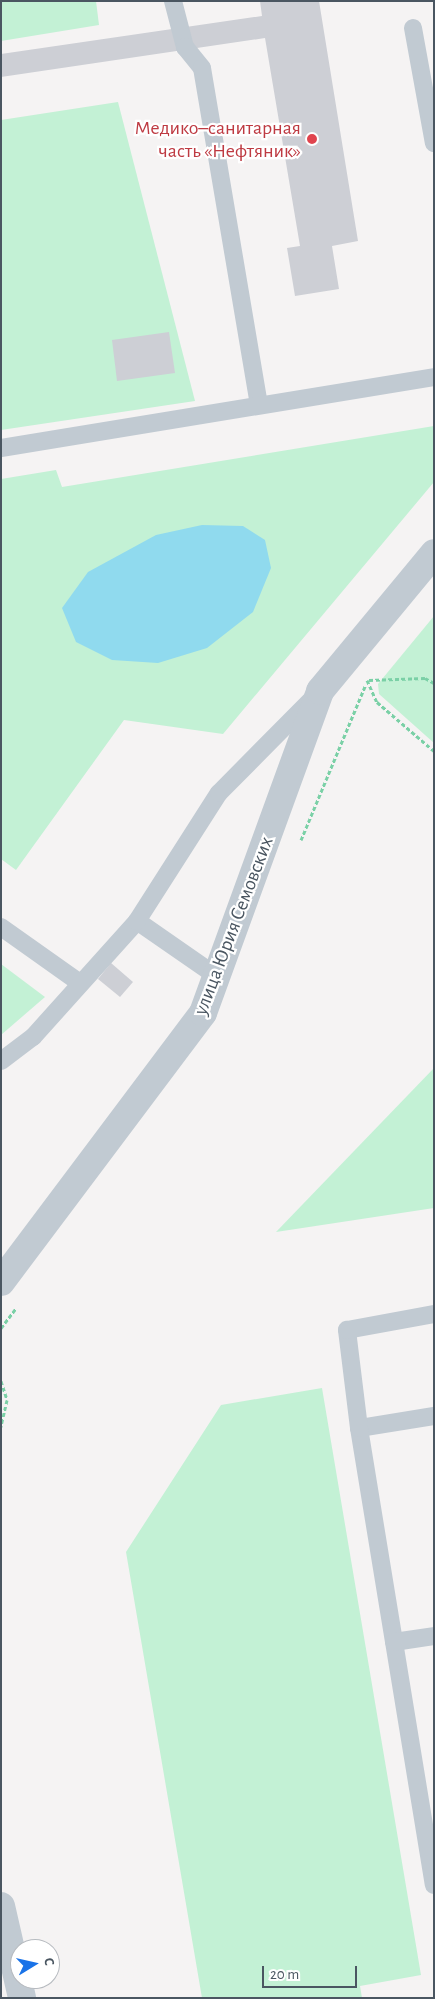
<!DOCTYPE html>
<html>
<head>
<meta charset="utf-8">
<style>
  body { margin:0 }
  #map { position:relative; width:435px; height:1999px; overflow:hidden; background:#f5f3f3; font-family:"Alegreya Sans",sans-serif }
  div>[style] { position:absolute }
  .green>* { inset:0; background:#c3f1d5 }
  .water>* { inset:0; background:#90daee }
  .building>* { inset:0; background:#cdcfd5 }
  .path>* { height:3px; margin-top:-1.5px; transform-origin:0; background:repeating-linear-gradient(90deg,#7ad0a6 0 4px,transparent 0 6.5px) }
  .service>* { height:18px; margin:-9px; padding:0 9px; transform-origin:9px; border-radius:9px; background:#c1cad2 }
  .minor>* { height:28px; margin:-14px; padding:0 14px; transform-origin:14px; border-radius:14px; background:#c1cad2 }
  .dots>* { width:14px; height:14px; translate:-50% -50%; box-sizing:border-box; border:2px solid #fff; border-radius:50% }
  span { translate:-50% -50%; white-space:nowrap; text-align:center; line-height:1.15; -webkit-text-stroke:4.5px #fff; paint-order:stroke }
  .health-label { font-size:20px; color:#be3a42 }
  .right { translate:-100% -50%; text-align:right }
  .street-label { font-size:20px; color:#4a5661 }
  .frame { position:absolute; inset:0; border:2px solid #4a5661; pointer-events:none }
  .north { position:absolute; left:10px; top:1939px; width:50px; height:50px; box-sizing:border-box; background:#fff; border:1px solid #b7bbc0; border-radius:50%; rotate:81deg; font-size:14px; font-weight:700; line-height:20px; text-align:center; color:#4a5661 }
  .north::after { content:''; display:block; margin:auto; width:18px; height:22px; background:#1a73e8; clip-path:polygon(50% 0,100% 100%,50% 72%,0 100%) }
  .scale { position:absolute; left:262px; top:1966px; width:95px; height:22px; box-sizing:border-box; border:2px solid #4a5661; border-top:0; padding-left:6px; font-size:15px; line-height:18px; white-space:nowrap; color:#4a5661; -webkit-text-stroke:4px #fff; paint-order:stroke }
</style>
</head>
<body>
<div id="map">
  <div class="green">
    <i style="clip-path:polygon(1px 1px,96px 1px,99px 25px,1px 41px)"></i>
    <i style="clip-path:polygon(118px 102px,195px 401px,1px 430px,1px 120px)"></i>
    <i style="clip-path:polygon(434px 426px,434px 482px,223px 734px,124px 720px,16px 870px,1px 859px,1px 479px,56px 470px,62px 487px)"></i>
    <i style="clip-path:polygon(434px 616px,434px 743px,379px 694px,378px 684px)"></i>
    <i style="clip-path:polygon(1px 964px,45px 997px,1px 1035px)"></i>
    <i style="clip-path:polygon(434px 1068px,434px 1208px,276px 1232px)"></i>
    <i style="clip-path:polygon(322px 1388px,421px 1975px,360px 1986px,362px 1998px,202px 1998px,126px 1552px,221px 1405px)"></i>
  </div>
  <div class="water">
    <i style="clip-path:polygon(202px 525px,243px 526px,265px 540px,271px 568px,253px 612px,207px 648px,158px 663px,112px 660px,76px 642px,62px 608px,88px 572px,156px 535px)"></i>
  </div>
  <div class="building">
    <i style="clip-path:polygon(260px 1px,319px 1px,358px 241px,332px 246px,339px 289px,295px 296px,287px 248px,300px 246px,265px 38px,1px 77px,1px 54px,262px 16px)"></i>
    <i style="clip-path:polygon(169px 332px,175px 373px,117px 381px,112px 340px)"></i>
    <i style="clip-path:polygon(111px 963px,133px 982px,120px 997px,98px 979px)"></i>
  </div>
  <div class="path">
    <i style="left:367px;top:680px;width:24px;rotate:66deg"></i>
    <i style="left:377px;top:702px;width:75px;rotate:40.7deg"></i>
    <i style="left:369px;top:680px;width:56px;rotate:-2deg"></i>
    <i style="left:425px;top:678px;width:10px;rotate:29deg"></i>
    <i style="left:301px;top:840px;width:167px;rotate:-67.4deg"></i>
    <i style="left:1px;top:1328px;width:25px;rotate:-53deg"></i>
    <i style="left:1px;top:1381px;width:20px;rotate:72deg"></i>
    <i style="left:7px;top:1400px;width:28px;rotate:103deg"></i>
  </div>
  <div class="service">
    <i style="left:173px;top:1px;width:48px;rotate:75.4deg"></i>
    <i style="left:185px;top:47px;width:27px;rotate:51deg"></i>
    <i style="left:202px;top:68px;width:341px;rotate:80.4deg"></i>
    <i style="left:413px;top:28px;width:117px;rotate:79.7deg"></i>
    <i style="left:1px;top:448px;width:439px;rotate:-9.3deg"></i>
    <i style="left:137px;top:921px;width:98px;rotate:34.7deg"></i>
    <i style="left:1px;top:927px;width:97px;rotate:35.3deg"></i>
    <i style="left:1px;top:1061px;width:40px;rotate:-37deg"></i>
    <i style="left:33px;top:1037px;width:156px;rotate:-48.1deg"></i>
    <i style="left:137px;top:921px;width:152px;rotate:-57.4deg"></i>
    <i style="left:219px;top:793px;width:134px;rotate:-45.3deg"></i>
    <i style="left:434px;top:1416px;width:76px;rotate:170.9deg"></i>
    <i style="left:359px;top:1428px;width:463px;rotate:80.7deg"></i>
    <i style="left:359px;top:1428px;width:99px;rotate:-97deg"></i>
    <i style="left:347px;top:1330px;width:88px;rotate:-10.4deg"></i>
    <i style="left:394px;top:1642px;width:40px;rotate:-8.5deg"></i>
  </div>
  <div class="minor">
    <i style="left:1px;top:1282px;width:336px;rotate:-53.1deg"></i>
    <i style="left:203px;top:1013px;width:343px;rotate:-70deg"></i>
    <i style="left:320px;top:691px;width:179px;rotate:-50.4deg"></i>
    <i style="left:1px;top:1906px;width:94px;rotate:77.1deg"></i>
  </div>
  <div class="dots">
    <i style="left:312px;top:139px;background:#e0444e"></i>
  </div>
  <div class="health-label">
    <span class="right" style="left:301px;top:140px">Медико–санитарная<br>часть «Нефтяник»</span>
  </div>
  <div class="street-label">
    <span style="left:234px;top:926px;rotate:-69deg">улица Юрия Семовских</span>
  </div>
  <div class="frame"></div>
  <div class="north">С</div>
  <div class="scale">20 m</div>
</div>
</body>
</html>
